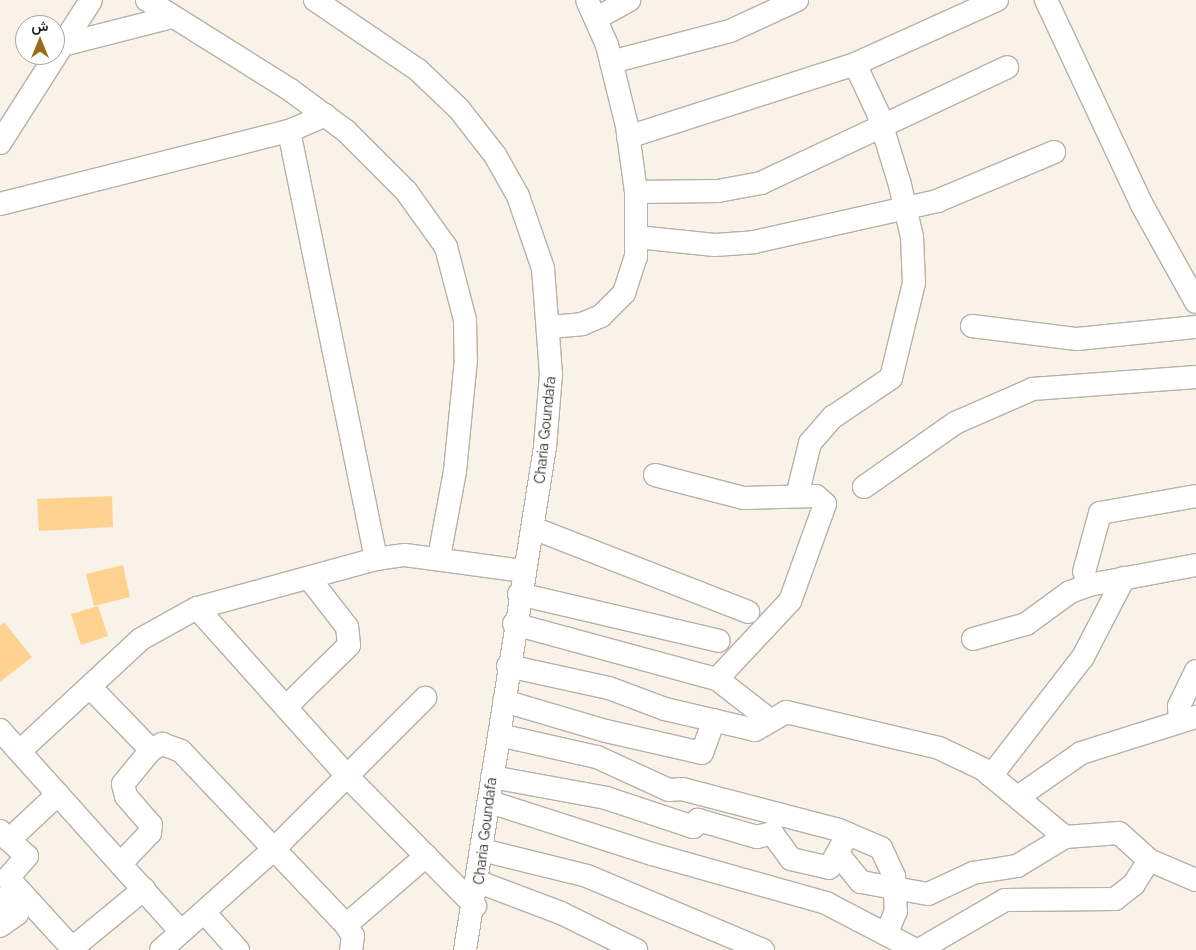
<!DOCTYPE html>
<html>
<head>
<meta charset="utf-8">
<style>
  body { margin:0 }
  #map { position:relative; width:1196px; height:950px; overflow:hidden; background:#f9f2e8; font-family:Raleway,Vazirmatn,sans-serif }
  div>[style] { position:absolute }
  .building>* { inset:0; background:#ffd290 }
  .roads { filter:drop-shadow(1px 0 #b7b1a8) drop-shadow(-1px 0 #b7b1a8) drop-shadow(0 1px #b7b1a8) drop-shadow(0 -1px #b7b1a8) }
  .minor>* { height:22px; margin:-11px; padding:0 11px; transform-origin:11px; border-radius:11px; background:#fff }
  span { translate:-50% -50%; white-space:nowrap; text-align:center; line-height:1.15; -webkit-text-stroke:4.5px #fff; paint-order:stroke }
  .street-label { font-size:14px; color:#1e1b18 }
  .north { position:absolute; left:15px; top:15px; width:50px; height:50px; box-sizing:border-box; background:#fff; border:1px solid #a5a4a3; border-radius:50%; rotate:0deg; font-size:14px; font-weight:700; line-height:20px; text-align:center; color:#1e1b18 }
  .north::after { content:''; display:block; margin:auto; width:18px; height:22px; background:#996c1c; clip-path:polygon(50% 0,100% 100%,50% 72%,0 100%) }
</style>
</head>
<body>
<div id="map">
  <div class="building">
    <i style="clip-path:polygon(112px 496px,113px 527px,39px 531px,37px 499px)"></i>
    <i style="clip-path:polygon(123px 565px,130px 597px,94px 606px,86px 574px)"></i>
    <i style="clip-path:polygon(98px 606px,108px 636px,81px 645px,71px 614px)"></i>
    <i style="clip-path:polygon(4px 622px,32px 657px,0 682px,0 626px)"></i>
  </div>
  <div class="roads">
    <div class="minor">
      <i style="left:147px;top:0;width:168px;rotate:32.1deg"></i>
      <i style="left:289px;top:89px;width:71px;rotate:36.4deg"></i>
      <i style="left:346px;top:131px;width:85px;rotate:45deg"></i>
      <i style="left:406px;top:191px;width:69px;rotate:54.5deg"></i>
      <i style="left:446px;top:247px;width:75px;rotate:75.4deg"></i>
      <i style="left:465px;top:320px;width:39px;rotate:89deg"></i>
      <i style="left:466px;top:359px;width:113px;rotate:95.6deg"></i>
      <i style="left:455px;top:471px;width:87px;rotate:100.5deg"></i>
      <i style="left:315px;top:0;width:125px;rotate:34.2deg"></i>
      <i style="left:418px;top:70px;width:57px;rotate:43.6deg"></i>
      <i style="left:459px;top:109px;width:58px;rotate:52deg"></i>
      <i style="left:495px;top:155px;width:47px;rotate:60.7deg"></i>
      <i style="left:518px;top:196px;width:76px;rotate:70.9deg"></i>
      <i style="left:543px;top:268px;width:106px;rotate:85.7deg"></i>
      <i style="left:551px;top:374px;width:73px;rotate:94.7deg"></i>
      <i style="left:545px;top:447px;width:509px;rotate:99.04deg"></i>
      <i style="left:1046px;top:0;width:226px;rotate:64.9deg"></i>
      <i style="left:1142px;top:205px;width:111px;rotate:60.9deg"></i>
      <i style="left:597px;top:18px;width:37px;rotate:-29deg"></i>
      <i style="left:62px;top:45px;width:114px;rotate:-14.3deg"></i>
      <i style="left:611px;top:62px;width:123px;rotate:-14.6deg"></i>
      <i style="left:730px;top:31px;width:74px;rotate:-24.8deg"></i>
      <i style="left:289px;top:131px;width:437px;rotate:78.5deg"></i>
      <i style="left:628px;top:137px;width:238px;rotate:-17.8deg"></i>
      <i style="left:855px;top:64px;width:156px;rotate:-24.3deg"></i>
      <i style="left:0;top:143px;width:169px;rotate:-57.5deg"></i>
      <i style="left:636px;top:192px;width:82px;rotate:-0.7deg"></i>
      <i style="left:718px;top:191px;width:44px;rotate:-10.5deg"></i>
      <i style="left:761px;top:183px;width:272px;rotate:-25.2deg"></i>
      <i style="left:0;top:204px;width:298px;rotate:-14.2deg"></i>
      <i style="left:289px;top:131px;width:40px;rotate:-23.4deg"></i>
      <i style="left:637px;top:237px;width:78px;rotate:5.9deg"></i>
      <i style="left:715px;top:245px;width:39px;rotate:-4deg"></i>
      <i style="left:754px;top:242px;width:188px;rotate:-12.6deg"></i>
      <i style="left:937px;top:201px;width:127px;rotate:-22.7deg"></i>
      <i style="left:972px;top:326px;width:106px;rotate:7.1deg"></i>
      <i style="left:1077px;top:339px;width:120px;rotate:-5.8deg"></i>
      <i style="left:550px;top:327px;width:32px;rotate:-5deg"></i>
      <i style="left:582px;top:324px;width:21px;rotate:-23deg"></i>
      <i style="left:601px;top:316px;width:33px;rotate:-45deg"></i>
      <i style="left:624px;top:293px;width:38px;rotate:-72deg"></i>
      <i style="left:636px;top:257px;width:65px;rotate:-90deg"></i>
      <i style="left:636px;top:192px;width:67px;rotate:-97.8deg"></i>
      <i style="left:627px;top:126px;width:83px;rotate:-103.9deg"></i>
      <i style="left:607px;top:45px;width:49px;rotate:-114deg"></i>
      <i style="left:655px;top:475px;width:92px;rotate:14.5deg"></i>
      <i style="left:744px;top:498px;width:72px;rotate:-1.6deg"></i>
      <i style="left:816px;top:496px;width:12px;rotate:42deg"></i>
      <i style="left:825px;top:504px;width:103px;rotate:109.8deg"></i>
      <i style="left:790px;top:601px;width:107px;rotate:133.1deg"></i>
      <i style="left:864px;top:487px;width:111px;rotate:-35.1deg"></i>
      <i style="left:955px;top:423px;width:85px;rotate:-23.6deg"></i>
      <i style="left:1033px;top:389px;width:163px;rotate:-4.2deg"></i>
      <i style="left:797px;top:496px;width:55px;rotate:-76.2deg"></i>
      <i style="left:810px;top:443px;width:35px;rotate:-49deg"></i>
      <i style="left:833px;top:417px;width:70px;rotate:-33.9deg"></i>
      <i style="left:891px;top:378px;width:98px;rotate:-76.4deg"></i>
      <i style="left:914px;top:283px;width:46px;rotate:-92.5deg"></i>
      <i style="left:912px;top:237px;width:53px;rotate:-103deg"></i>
      <i style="left:900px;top:185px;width:75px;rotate:-107deg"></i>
      <i style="left:878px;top:113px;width:54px;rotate:-115.1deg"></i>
      <i style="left:533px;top:528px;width:231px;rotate:21.3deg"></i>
      <i style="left:1084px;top:572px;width:61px;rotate:-74.8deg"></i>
      <i style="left:1100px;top:513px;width:97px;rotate:-10deg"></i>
      <i style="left:519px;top:594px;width:205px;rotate:13.2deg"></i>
      <i style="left:197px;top:608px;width:227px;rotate:48.2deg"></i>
      <i style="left:348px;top:777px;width:181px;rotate:45.4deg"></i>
      <i style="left:514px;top:624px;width:210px;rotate:15.2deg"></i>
      <i style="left:717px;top:679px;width:68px;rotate:37.9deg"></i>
      <i style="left:973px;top:639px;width:55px;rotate:-15.8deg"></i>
      <i style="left:1026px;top:624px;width:54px;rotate:-36deg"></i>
      <i style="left:1070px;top:592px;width:20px;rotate:-20deg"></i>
      <i style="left:1089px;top:585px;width:109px;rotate:-10.6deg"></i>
      <i style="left:508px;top:666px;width:103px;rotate:12.3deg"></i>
      <i style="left:609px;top:688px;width:60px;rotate:20.6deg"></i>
      <i style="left:665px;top:709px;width:92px;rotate:13.1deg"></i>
      <i style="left:755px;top:730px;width:36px;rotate:-30deg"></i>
      <i style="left:786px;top:712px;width:157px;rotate:13.2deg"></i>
      <i style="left:939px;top:748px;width:49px;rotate:25.5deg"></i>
      <i style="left:983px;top:769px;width:107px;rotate:39.7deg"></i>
      <i style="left:90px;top:687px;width:88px;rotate:45.9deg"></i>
      <i style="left:151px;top:750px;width:13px;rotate:-29deg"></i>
      <i style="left:162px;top:744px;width:20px;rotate:20deg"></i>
      <i style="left:181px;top:751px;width:240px;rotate:46.5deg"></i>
      <i style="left:346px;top:925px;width:106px;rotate:-40.8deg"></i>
      <i style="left:504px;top:701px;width:106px;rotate:16.4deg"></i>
      <i style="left:606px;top:731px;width:98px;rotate:12.9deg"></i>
      <i style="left:702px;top:753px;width:35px;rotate:-70deg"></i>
      <i style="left:286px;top:707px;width:88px;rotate:-44.5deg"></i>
      <i style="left:349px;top:645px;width:18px;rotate:-96deg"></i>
      <i style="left:347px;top:627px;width:62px;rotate:-127.8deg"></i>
      <i style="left:1180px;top:721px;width:15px;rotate:-94deg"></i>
      <i style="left:1179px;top:706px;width:39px;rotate:-64deg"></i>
      <i style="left:0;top:730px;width:271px;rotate:48.1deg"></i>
      <i style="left:499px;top:735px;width:100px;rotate:12.7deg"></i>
      <i style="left:597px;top:757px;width:79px;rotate:24.6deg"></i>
      <i style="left:669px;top:790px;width:13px;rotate:-4deg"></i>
      <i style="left:682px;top:789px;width:162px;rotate:14.6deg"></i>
      <i style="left:839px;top:830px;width:46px;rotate:23.2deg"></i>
      <i style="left:881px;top:848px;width:31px;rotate:65deg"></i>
      <i style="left:894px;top:876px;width:35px;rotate:87deg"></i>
      <i style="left:896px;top:911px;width:25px;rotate:113deg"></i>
      <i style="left:20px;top:751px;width:165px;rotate:-42.8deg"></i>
      <i style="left:141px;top:639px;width:64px;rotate:-29deg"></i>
      <i style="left:197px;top:608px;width:186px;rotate:-15.3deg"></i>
      <i style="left:376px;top:559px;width:29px;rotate:-8deg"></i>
      <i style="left:405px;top:555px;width:120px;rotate:7.7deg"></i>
      <i style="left:991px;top:776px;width:150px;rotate:-52.3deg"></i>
      <i style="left:1083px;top:657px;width:89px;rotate:-62.6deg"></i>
      <i style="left:492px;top:777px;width:116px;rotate:10.4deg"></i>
      <i style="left:606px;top:798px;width:92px;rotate:18.4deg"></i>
      <i style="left:693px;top:827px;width:9px;rotate:-54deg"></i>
      <i style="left:698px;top:820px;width:61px;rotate:16.1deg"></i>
      <i style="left:757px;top:837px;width:16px;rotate:-15deg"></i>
      <i style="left:772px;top:833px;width:32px;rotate:54deg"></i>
      <i style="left:791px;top:859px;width:39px;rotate:13deg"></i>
      <i style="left:829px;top:868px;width:39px;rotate:-61deg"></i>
      <i style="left:1018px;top:797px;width:77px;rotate:-34.9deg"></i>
      <i style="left:1081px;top:753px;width:121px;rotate:-17.4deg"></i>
      <i style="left:490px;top:802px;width:170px;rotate:17.8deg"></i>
      <i style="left:652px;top:854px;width:181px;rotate:15.7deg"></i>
      <i style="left:826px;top:903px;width:102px;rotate:27.6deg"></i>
      <i style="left:0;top:831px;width:13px;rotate:45deg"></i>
      <i style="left:9px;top:840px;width:67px;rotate:-43.2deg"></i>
      <i style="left:9px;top:840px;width:24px;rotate:42deg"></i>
      <i style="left:27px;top:856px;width:29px;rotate:131deg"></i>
      <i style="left:8px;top:878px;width:95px;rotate:47.6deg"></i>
      <i style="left:482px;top:850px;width:108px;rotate:13.9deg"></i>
      <i style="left:587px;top:876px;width:191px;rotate:22.8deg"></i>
      <i style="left:838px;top:854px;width:36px;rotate:51deg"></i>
      <i style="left:861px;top:882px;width:68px;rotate:10.2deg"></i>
      <i style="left:928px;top:894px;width:50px;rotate:-25deg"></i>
      <i style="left:973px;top:873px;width:45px;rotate:-9deg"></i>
      <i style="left:1017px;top:866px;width:56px;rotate:-31.1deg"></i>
      <i style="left:1065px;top:837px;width:54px;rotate:-4.2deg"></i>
      <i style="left:1119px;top:833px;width:40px;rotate:42deg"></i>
      <i style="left:122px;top:862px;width:40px;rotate:-46deg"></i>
      <i style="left:150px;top:833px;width:8px;rotate:-83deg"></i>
      <i style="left:151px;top:825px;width:38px;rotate:-131deg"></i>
      <i style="left:126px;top:796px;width:12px;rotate:-104deg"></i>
      <i style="left:123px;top:784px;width:44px;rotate:-50.5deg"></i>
      <i style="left:479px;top:882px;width:88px;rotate:20.7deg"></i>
      <i style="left:561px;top:913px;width:84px;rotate:26.3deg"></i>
      <i style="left:0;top:898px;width:23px;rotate:43deg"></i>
      <i style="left:17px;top:914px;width:21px;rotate:145deg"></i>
      <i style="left:204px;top:912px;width:51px;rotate:48.2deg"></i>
      <i style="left:346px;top:925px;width:13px;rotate:58deg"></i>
      <i style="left:353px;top:936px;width:14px;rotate:98deg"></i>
      <i style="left:70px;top:950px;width:96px;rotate:-39.5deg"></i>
      <i style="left:161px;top:950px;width:152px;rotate:-41.8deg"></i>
      <i style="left:274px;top:849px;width:214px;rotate:-45deg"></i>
      <i style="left:919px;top:950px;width:99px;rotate:-30.2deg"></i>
      <i style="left:1005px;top:900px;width:110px;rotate:-0.5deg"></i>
      <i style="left:1115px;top:899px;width:24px;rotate:-38deg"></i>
      <i style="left:1134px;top:884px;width:28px;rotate:-58deg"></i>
      <i style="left:1149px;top:860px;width:51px;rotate:23.1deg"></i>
    </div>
  </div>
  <div class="street-label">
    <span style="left:545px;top:430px;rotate:-84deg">Charia Goundafa</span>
    <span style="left:485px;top:831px;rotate:-83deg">Charia Goundafa</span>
  </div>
  <div class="north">ش</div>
</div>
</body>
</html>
